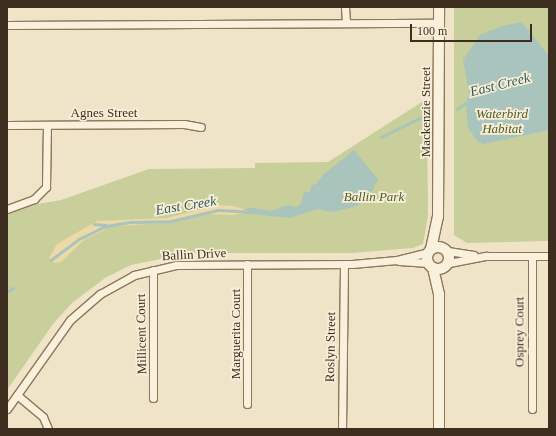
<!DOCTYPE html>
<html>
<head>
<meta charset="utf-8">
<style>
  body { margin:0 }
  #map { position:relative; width:556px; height:436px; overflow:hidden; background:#f0e4c8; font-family:Georgia,serif }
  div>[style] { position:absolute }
  .green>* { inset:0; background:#c9cf9b }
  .sand>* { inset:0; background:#ecd9a5 }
  .water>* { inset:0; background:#a9c4bc }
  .stream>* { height:2.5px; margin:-1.25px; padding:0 1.25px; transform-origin:1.25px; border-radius:1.25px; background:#a9c4bc }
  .roads { filter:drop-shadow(1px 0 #8d765c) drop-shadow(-1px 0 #8d765c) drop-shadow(0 1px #8d765c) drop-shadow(0 -1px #8d765c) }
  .minor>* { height:7px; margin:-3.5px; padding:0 3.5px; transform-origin:3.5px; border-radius:3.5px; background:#faf1dc }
  .secondary>* { height:10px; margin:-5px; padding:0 5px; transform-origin:5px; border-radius:5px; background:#faf1dc }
  .secondary>.ring { margin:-5px; padding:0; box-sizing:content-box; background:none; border:10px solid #faf1dc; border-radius:50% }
  span { translate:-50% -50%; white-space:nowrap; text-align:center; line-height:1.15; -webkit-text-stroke:3.5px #f7eed8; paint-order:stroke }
  .street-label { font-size:13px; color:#3d2e20 }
  .park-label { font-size:13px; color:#4d5a26; font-style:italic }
  .water-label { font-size:14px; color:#2f5d5a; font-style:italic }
  .frame { position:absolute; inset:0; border:8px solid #3d2e20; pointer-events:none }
  .scale { position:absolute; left:410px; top:24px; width:122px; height:18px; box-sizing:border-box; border:2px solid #3d2e20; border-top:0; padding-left:5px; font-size:12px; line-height:14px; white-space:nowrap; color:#3d2e20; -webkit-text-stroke:3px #f7eed8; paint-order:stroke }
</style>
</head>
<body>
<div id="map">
  <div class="green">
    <i style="clip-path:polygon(454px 7px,549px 7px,549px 241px,467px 243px,454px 235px)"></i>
    <i style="clip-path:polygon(425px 100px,427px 102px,428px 216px,423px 244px,413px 248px,352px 253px,190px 253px,131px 265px,105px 278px,72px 303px,53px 324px,7px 390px,7px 214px,32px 205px,61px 200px,149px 169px,255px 168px,255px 163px,328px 162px)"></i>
  </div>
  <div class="sand">
    <i style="clip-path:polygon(217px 205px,233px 206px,250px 211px,234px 215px,207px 214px,163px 223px,105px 227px,105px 230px,85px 239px,61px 262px,55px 263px,49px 258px,57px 244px,97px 221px,167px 218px)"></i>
  </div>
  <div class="water">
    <i style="clip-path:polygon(522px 22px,549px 56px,549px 130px,484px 144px,478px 142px,468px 128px,466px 103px,469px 93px,463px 60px,480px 35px,502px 26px)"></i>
    <i style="clip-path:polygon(354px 150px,378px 179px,373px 190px,357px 206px,333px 212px,317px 209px,290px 218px,242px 213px,249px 211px,244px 209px,252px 208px,272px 211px,287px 205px,297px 207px,301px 203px,304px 193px,310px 191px,312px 185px,316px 184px,324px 174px)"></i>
  </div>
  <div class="stream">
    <i style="left:457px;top:109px;width:14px;rotate:-36deg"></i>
    <i style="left:381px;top:137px;width:50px;rotate:-26.1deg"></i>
    <i style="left:94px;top:224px;width:11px;rotate:5deg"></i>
    <i style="left:51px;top:260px;width:35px;rotate:-37deg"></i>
    <i style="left:79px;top:239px;width:30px;rotate:-26deg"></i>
    <i style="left:106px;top:226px;width:26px;rotate:-9deg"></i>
    <i style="left:132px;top:222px;width:39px;rotate:-1deg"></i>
    <i style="left:171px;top:221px;width:48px;rotate:-13.2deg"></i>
    <i style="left:218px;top:210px;width:34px;rotate:3deg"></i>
    <i style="left:7px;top:292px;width:7px;rotate:-34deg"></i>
  </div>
  <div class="roads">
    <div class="minor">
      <i style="left:345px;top:7px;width:16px;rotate:86deg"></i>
      <i style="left:7px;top:25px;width:432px;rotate:-0.3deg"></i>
      <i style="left:7px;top:125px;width:177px;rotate:-0.3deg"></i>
      <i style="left:184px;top:124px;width:17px;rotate:10deg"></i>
      <i style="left:7px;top:209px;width:29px;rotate:-20deg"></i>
      <i style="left:34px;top:199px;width:17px;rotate:-45deg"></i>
      <i style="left:46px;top:187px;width:62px;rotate:-89.1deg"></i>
      <i style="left:448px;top:251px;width:26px;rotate:9deg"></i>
      <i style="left:399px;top:261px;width:29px;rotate:4deg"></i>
      <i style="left:449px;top:263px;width:38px;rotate:-11deg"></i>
      <i style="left:486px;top:256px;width:63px"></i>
      <i style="left:153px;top:270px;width:128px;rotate:90deg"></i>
      <i style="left:17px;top:395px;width:34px;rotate:40deg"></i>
      <i style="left:43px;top:417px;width:13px;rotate:67deg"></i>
      <i style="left:247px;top:404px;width:140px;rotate:-90deg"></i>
      <i style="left:7px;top:409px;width:109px;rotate:-54.7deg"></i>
      <i style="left:70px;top:320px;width:40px;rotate:-41deg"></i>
      <i style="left:100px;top:294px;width:39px;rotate:-29deg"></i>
      <i style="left:134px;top:275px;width:43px;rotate:-13.4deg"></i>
      <i style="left:176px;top:265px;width:176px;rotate:-0.3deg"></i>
      <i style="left:352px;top:264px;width:45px;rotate:-5.1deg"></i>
      <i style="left:397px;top:260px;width:33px;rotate:-14deg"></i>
      <i style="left:532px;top:409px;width:153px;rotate:-90deg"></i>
      <i style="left:342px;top:429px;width:165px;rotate:-89.3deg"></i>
    </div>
    <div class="secondary">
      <i class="ring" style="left:427px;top:247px;width:12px;height:12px"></i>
      <i style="left:431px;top:249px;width:33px;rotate:-78deg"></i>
      <i style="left:438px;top:217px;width:210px;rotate:-89.7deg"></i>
      <i style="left:433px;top:268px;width:27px;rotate:77deg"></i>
      <i style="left:439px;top:294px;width:135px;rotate:90deg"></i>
    </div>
  </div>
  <div class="street-label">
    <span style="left:426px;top:112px;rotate:-90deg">Mackenzie Street</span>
    <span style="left:104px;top:113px">Agnes Street</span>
    <span style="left:194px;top:255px;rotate:-3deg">Ballin Drive</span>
    <span style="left:520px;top:332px;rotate:-90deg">Osprey Court</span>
    <span style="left:142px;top:334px;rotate:-91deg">Millicent Court</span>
    <span style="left:236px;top:334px;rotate:-90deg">Marguerita Court</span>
    <span style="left:331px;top:347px;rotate:-89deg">Roslyn Street</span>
  </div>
  <div class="park-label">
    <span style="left:502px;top:122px">Waterbird<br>Habitat</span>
    <span style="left:374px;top:197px">Ballin Park</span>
  </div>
  <div class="water-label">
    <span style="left:500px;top:85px;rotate:-14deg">East Creek</span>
    <span style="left:186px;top:206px;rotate:-9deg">East Creek</span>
  </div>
  <div class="frame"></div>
  <div class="scale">100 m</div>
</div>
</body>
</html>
